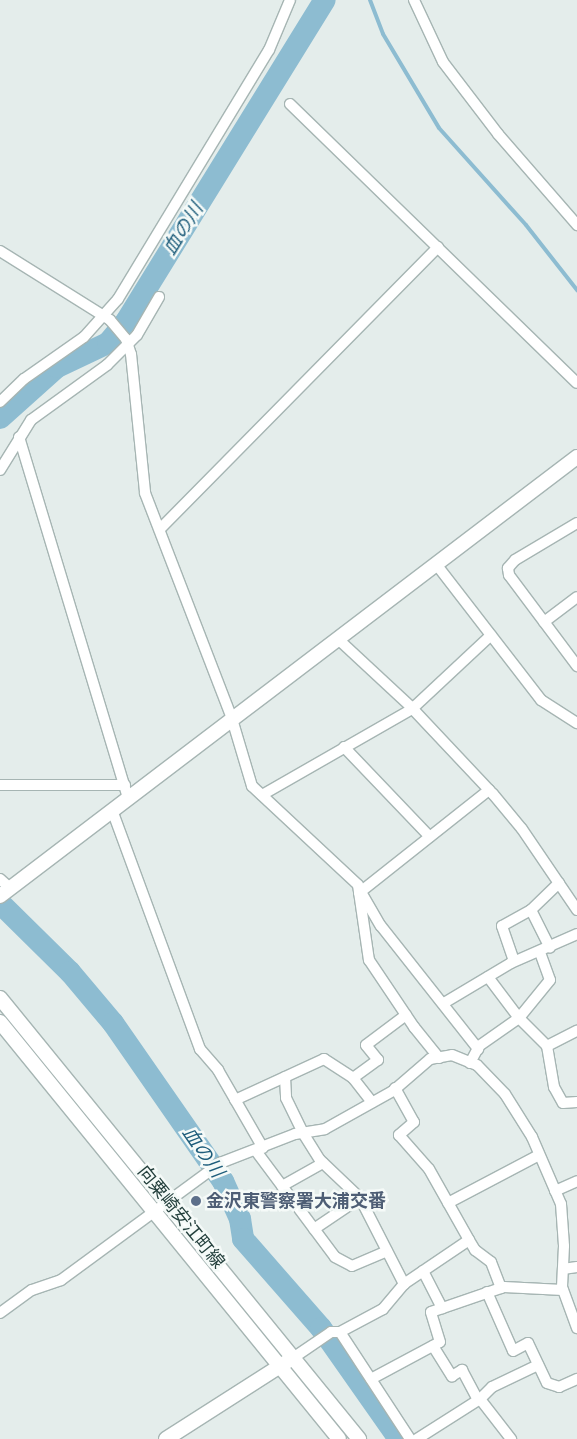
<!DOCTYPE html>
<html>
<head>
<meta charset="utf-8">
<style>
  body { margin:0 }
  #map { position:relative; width:577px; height:1439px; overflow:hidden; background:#e4edeb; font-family:"Fira Sans Condensed","Noto Sans JP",sans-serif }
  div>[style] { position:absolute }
  .stream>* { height:4px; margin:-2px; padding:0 2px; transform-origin:2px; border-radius:2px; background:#8dbcd1 }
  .river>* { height:22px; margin:-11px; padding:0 11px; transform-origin:11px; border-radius:11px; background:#8dbcd1 }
  .roads { filter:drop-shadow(1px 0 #a6b5b3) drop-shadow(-1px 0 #a6b5b3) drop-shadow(0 1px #a6b5b3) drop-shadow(0 -1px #a6b5b3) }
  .street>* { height:10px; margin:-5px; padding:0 5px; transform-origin:5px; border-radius:5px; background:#fff }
  .secondary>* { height:14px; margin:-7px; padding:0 7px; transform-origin:7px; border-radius:7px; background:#fff }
  .dots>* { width:14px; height:14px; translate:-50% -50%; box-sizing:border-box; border:2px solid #f5faf8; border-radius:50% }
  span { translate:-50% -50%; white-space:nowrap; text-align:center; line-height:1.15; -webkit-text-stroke:5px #f5faf8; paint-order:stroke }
  .service-label { font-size:18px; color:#4e5e75; font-weight:700 }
  .left { translate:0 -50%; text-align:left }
  .street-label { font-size:18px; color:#233f3c }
  .water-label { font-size:19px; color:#1e5d7b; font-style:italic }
</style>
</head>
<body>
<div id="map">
  <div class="stream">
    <i style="left:370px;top:0;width:36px;rotate:69deg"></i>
    <i style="left:383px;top:34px;width:109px;rotate:59.2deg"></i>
    <i style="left:439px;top:128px;width:130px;rotate:48.1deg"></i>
    <i style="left:526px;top:225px;width:83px;rotate:51.9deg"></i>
  </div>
  <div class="river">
    <i style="left:0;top:418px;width:76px;rotate:-41.8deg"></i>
    <i style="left:57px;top:367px;width:56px;rotate:-25.2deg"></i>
    <i style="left:108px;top:343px;width:30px;rotate:-50deg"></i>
    <i style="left:127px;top:320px;width:376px;rotate:-58.3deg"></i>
    <i style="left:0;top:903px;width:98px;rotate:44.6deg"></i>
    <i style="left:70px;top:972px;width:67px;rotate:49.9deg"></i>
    <i style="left:113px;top:1023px;width:193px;rotate:55.2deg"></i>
    <i style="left:223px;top:1181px;width:42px;rotate:65.9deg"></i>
    <i style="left:240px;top:1219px;width:20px;rotate:81deg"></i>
    <i style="left:243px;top:1239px;width:118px;rotate:48.8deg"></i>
    <i style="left:321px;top:1328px;width:136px;rotate:54.9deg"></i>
  </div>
  <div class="roads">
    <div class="street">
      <i style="left:414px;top:0;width:68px;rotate:64.9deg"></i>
      <i style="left:443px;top:62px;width:91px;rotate:52.6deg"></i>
      <i style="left:498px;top:134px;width:121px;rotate:49deg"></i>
      <i style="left:290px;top:104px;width:400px;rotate:44.2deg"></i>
      <i style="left:0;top:251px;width:130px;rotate:32.1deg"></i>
      <i style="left:110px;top:320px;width:25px;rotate:50deg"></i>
      <i style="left:126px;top:339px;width:16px;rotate:72deg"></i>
      <i style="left:131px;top:354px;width:140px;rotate:84.2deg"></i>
      <i style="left:145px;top:493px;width:242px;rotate:68.9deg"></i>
      <i style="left:232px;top:719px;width:70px;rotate:73.4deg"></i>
      <i style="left:252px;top:786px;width:145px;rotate:43deg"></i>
      <i style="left:358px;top:885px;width:76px;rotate:81.7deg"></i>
      <i style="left:369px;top:960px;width:81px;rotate:56.1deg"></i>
      <i style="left:414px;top:1027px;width:40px;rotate:51deg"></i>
      <i style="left:0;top:402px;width:33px;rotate:-44deg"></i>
      <i style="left:24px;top:379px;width:73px;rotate:-35deg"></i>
      <i style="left:84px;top:337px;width:51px;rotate:-48.2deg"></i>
      <i style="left:118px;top:299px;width:291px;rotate:-58.8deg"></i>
      <i style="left:269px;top:50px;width:54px;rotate:-67.2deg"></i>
      <i style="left:19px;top:437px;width:377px;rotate:73.2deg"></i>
      <i style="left:0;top:470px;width:59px;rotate:-58.2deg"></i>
      <i style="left:31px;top:420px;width:94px;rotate:-35.9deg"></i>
      <i style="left:107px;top:365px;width:42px;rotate:-45deg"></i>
      <i style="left:137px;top:335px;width:44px;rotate:-59.9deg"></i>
      <i style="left:577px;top:523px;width:72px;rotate:149.2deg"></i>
      <i style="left:515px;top:560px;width:11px;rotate:131deg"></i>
      <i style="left:508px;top:568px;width:7px;rotate:82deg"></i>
      <i style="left:509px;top:575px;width:114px;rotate:53.2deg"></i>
      <i style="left:160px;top:529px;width:396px;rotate:-45.4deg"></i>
      <i style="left:436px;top:564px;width:172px;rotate:52.3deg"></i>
      <i style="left:541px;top:700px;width:43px;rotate:32.6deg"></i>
      <i style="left:544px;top:622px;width:41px;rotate:-37.1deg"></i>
      <i style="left:338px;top:639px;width:98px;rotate:42.9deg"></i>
      <i style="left:410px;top:706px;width:121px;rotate:46.7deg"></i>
      <i style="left:493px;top:794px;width:45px;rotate:50.4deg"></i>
      <i style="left:522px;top:829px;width:98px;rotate:55.8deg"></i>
      <i style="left:344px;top:747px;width:124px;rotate:46.3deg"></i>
      <i style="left:0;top:785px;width:125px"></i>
      <i style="left:262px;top:795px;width:173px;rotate:-29.8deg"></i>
      <i style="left:412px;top:709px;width:108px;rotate:-43.1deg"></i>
      <i style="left:112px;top:810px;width:255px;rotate:69.8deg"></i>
      <i style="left:200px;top:1049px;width:28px;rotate:49deg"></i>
      <i style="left:218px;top:1070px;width:90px;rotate:60deg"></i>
      <i style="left:0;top:879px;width:13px;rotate:42deg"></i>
      <i style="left:361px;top:892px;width:39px;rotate:60deg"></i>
      <i style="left:381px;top:926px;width:157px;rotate:51.7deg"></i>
      <i style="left:359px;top:893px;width:166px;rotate:-38.4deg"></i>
      <i style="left:531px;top:910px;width:42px;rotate:63.4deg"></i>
      <i style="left:514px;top:961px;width:37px;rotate:-109deg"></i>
      <i style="left:502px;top:926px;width:33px;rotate:-29deg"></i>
      <i style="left:531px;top:910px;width:39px;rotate:-44deg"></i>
      <i style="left:488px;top:977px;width:51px;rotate:52.9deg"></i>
      <i style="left:519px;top:1018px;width:49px;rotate:-50.8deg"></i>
      <i style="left:550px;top:980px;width:30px;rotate:-110deg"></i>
      <i style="left:444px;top:1003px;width:78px;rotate:-30.8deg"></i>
      <i style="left:511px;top:963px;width:72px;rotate:-23.7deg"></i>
      <i style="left:547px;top:1046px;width:34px;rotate:-27deg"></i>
      <i style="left:470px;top:1063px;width:19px;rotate:-62deg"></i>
      <i style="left:479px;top:1046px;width:49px;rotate:-35deg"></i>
      <i style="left:519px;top:1018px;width:40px;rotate:45deg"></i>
      <i style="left:547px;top:1046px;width:42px;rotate:80.3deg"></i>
      <i style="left:554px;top:1087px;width:18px;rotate:61deg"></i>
      <i style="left:563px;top:1103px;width:14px;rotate:-4deg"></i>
      <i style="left:285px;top:1077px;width:21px;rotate:87deg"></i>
      <i style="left:286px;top:1098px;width:39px;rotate:64deg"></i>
      <i style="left:303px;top:1133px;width:32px;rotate:58deg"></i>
      <i style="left:320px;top:1160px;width:55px;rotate:43.5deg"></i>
      <i style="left:360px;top:1198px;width:97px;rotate:62.9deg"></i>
      <i style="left:404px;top:1284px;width:33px;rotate:130deg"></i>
      <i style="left:383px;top:1309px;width:49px;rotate:151.9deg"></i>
      <i style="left:353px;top:1078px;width:31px;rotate:-36deg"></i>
      <i style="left:378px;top:1060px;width:19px;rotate:-129deg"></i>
      <i style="left:366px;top:1045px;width:50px;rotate:-36.9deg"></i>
      <i style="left:395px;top:1088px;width:39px;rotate:61deg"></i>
      <i style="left:414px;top:1122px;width:20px;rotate:139deg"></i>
      <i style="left:399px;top:1135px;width:45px;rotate:48.6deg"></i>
      <i style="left:429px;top:1169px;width:81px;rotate:60.6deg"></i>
      <i style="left:469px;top:1240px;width:78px;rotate:145.9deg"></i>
      <i style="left:235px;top:1100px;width:98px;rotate:-24.7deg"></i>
      <i style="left:324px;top:1059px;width:35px;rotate:33deg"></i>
      <i style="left:353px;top:1078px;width:31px;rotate:52deg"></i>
      <i style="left:256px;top:1151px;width:132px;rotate:53.3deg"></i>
      <i style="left:335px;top:1257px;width:19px;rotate:28deg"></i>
      <i style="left:352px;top:1266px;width:38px;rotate:-23deg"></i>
      <i style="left:282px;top:1186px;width:47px;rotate:-29.3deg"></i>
      <i style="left:555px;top:1191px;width:24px;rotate:-24deg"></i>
      <i style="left:448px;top:1203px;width:103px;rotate:-27.8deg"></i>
      <i style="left:314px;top:1229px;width:55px;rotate:-34deg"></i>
      <i style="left:469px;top:1240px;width:12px;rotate:59deg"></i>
      <i style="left:475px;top:1250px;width:20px;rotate:37deg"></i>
      <i style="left:491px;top:1262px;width:28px;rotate:69deg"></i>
      <i style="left:563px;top:1269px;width:14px;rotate:-8deg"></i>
      <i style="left:423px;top:1271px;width:42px;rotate:62.8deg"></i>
      <i style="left:487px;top:1292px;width:64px;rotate:66.2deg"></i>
      <i style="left:513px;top:1351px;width:17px;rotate:-28deg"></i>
      <i style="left:528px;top:1343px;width:44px;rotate:64.6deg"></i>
      <i style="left:547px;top:1383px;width:13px;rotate:18deg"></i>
      <i style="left:559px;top:1387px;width:20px;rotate:-24deg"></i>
      <i style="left:0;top:1313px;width:39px;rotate:-36deg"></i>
      <i style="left:32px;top:1290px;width:31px;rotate:-19deg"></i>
      <i style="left:61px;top:1280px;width:197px;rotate:-36.3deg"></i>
      <i style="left:220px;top:1163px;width:80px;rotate:-21.1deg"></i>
      <i style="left:295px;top:1134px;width:30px;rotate:-9deg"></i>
      <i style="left:325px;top:1129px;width:78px;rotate:-29.2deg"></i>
      <i style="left:393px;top:1091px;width:49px;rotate:-40.9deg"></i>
      <i style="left:430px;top:1059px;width:22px;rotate:-10deg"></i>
      <i style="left:452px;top:1055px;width:27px;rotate:22deg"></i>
      <i style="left:477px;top:1065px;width:40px;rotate:46deg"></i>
      <i style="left:505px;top:1094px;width:51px;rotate:57.9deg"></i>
      <i style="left:532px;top:1137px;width:73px;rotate:66.6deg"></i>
      <i style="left:561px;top:1204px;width:42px;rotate:85.9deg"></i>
      <i style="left:564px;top:1246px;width:41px;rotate:92.8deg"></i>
      <i style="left:562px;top:1287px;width:44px;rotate:69.9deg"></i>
      <i style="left:433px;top:1346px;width:36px;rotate:58deg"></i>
      <i style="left:452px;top:1376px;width:12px;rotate:-31deg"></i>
      <i style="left:462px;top:1370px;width:34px;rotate:62deg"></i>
      <i style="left:293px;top:1358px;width:46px;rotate:-34.4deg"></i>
      <i style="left:331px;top:1332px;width:9px"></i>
      <i style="left:340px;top:1332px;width:128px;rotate:56.8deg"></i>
      <i style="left:371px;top:1379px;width:78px;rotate:-28.2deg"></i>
      <i style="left:440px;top:1342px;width:31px;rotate:-107deg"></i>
      <i style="left:431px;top:1312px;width:77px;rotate:-18.9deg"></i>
      <i style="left:504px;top:1287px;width:59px;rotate:2.9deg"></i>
      <i style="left:480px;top:1399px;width:51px;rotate:52.2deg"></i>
      <i style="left:417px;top:1439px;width:75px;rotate:-32.4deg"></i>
      <i style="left:480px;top:1399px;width:17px;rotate:-45deg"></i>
      <i style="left:492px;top:1387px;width:51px;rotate:-25.6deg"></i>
    </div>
    <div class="secondary">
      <i style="left:0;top:896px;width:725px;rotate:-37.27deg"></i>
      <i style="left:0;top:998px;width:569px;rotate:50.85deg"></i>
      <i style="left:0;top:1022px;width:537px;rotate:50.89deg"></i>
      <i style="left:166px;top:1439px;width:145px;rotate:-32.6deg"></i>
    </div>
  </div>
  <div class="dots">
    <i style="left:196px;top:1201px;background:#5c6f8a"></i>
  </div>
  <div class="service-label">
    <span class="left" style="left:206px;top:1201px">金沢東警察署大浦交番</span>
  </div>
  <div class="street-label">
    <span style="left:181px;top:1217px;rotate:51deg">向粟崎安江町線</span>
  </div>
  <div class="water-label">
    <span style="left:183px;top:229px;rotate:-58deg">血の川</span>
    <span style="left:203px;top:1152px;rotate:55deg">血の川</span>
  </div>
</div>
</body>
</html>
